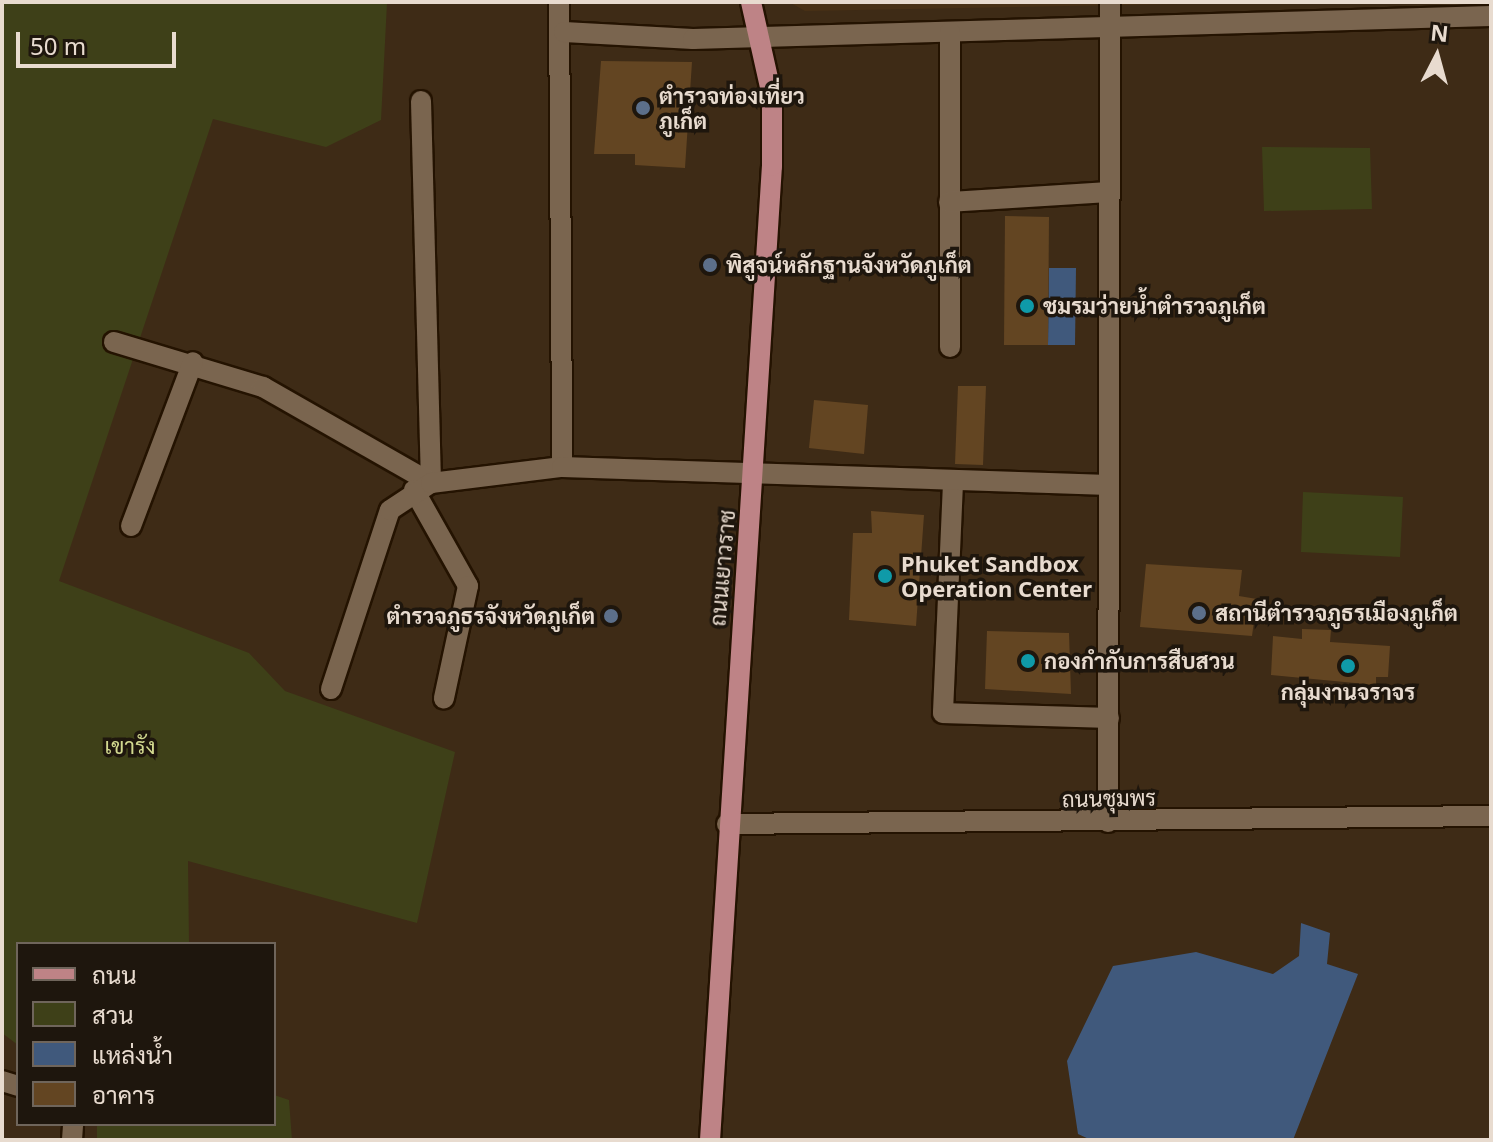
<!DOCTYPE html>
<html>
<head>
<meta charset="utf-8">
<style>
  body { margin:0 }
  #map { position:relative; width:1493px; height:1142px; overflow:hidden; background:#3e2b16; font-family:"Noto Sans",Sarabun,sans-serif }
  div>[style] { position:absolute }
  .built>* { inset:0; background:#493116 }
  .green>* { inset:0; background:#3e4018 }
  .water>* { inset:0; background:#40597c }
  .building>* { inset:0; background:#634522 }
  .roads { filter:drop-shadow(2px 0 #241301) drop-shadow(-2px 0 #241301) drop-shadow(0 2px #241301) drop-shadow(0 -2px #241301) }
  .minor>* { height:20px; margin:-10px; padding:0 10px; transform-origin:10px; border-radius:10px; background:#7a654f }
  .major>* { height:20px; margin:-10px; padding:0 10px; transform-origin:10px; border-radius:10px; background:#be8386 }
  .dots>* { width:22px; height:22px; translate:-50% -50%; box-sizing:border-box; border:4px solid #1e160d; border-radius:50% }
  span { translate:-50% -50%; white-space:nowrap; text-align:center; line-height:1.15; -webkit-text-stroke:7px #1e160d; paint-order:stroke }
  .poi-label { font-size:22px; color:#e8dbcf; font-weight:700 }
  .left { translate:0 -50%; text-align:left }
  .right { translate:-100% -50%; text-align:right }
  .street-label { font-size:22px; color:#e8dbcf }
  .park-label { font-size:22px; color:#d2d88f }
  .frame { position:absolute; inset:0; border:4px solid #e8dbcf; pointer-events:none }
  .legend { position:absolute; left:16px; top:942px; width:260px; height:184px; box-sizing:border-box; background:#1e160d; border:2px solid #6f655b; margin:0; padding:10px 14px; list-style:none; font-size:24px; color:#e8dbcf }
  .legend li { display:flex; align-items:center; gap:16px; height:40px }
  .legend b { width:40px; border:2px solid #6f655b }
  .north { position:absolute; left:1397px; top:16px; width:80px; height:80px; -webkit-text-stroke:6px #1e160d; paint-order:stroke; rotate:6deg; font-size:22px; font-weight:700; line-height:32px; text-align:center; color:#e8dbcf }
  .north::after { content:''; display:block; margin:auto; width:28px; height:36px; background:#e8dbcf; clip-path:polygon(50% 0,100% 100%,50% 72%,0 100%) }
  .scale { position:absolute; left:16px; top:32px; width:160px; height:36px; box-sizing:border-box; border:4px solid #e8dbcf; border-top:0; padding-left:10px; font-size:24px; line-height:28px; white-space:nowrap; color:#e8dbcf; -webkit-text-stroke:6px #1e160d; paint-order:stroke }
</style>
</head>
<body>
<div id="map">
  <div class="built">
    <i style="clip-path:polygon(789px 2px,1287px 2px,805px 11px)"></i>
  </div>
  <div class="green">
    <i style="clip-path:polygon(2px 2px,387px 3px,381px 120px,326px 147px,213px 119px,59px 581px,249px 653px,285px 691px,455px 752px,417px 923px,188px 861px,189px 944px,18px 944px,18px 1045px,2px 1033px)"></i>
    <i style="clip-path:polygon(1262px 147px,1370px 148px,1372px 209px,1264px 211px)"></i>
    <i style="clip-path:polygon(1303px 492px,1403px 497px,1400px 557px,1301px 552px)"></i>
    <i style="clip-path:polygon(274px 1095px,289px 1100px,292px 1140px,97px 1140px,97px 1124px,274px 1124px)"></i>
  </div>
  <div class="water">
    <i style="clip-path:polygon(1049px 268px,1076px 268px,1075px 345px,1048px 345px)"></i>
    <i style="clip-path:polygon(1301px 923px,1330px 933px,1327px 964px,1358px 974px,1293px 1140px,1091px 1140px,1078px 1134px,1067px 1061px,1113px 966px,1196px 952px,1273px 974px,1299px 956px)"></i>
  </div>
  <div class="building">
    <i style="clip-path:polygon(601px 61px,692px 62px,685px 168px,635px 165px,635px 154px,594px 154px)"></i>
    <i style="clip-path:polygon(1005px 216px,1049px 217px,1048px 345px,1004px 345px)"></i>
    <i style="clip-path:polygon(958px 386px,986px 386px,983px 465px,955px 464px)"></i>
    <i style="clip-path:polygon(814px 400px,868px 405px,864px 454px,809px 448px)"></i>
    <i style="clip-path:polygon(871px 511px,924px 515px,916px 626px,849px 620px,853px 533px,872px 533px)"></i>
    <i style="clip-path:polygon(1146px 564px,1242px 570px,1239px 596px,1257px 599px,1252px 636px,1140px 627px)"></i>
    <i style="clip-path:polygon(1302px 629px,1331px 630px,1330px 642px,1390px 646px,1388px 677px,1376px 677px,1376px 685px,1271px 675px,1273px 636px,1302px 639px)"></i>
    <i style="clip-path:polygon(987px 631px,1069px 633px,1071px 694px,985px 689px)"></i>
  </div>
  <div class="roads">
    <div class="minor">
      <i style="left:559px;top:2px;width:465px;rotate:89.6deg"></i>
      <i style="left:564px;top:32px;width:129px;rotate:3.1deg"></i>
      <i style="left:693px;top:39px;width:798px;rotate:-1.65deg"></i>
      <i style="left:950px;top:32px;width:315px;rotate:90deg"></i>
      <i style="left:421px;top:101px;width:382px;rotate:88.5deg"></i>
      <i style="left:949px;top:202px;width:158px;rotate:-3.6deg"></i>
      <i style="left:114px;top:342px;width:156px;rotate:16.8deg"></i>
      <i style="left:263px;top:387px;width:193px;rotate:29.7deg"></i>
      <i style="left:953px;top:483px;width:230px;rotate:92.5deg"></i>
      <i style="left:943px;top:713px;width:166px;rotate:1.7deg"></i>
      <i style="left:414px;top:490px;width:110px;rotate:60.6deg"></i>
      <i style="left:468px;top:586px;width:115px;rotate:102.1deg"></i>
      <i style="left:131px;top:526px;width:175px;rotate:-69.3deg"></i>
      <i style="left:331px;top:689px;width:188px;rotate:-71.8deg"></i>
      <i style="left:390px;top:510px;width:49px;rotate:-33.4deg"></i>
      <i style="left:431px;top:483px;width:132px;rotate:-7deg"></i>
      <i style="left:562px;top:467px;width:547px;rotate:1.88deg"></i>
      <i style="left:1108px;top:822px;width:820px;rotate:-89.86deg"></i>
      <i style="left:727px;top:824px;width:764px;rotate:-0.6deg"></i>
      <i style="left:2px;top:1081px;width:17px;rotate:17deg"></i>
      <i style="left:72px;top:1140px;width:16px;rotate:-86deg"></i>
    </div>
    <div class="major">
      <i style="left:710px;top:1140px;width:976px;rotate:-86.36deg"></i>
      <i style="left:772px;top:166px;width:70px;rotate:-90deg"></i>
      <i style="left:772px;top:96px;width:96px;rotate:-102.6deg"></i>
    </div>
  </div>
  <div class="dots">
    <i style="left:643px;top:108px;background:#5c6f8a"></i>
    <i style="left:710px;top:265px;background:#5c6f8a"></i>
    <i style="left:1027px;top:306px;background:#0f9aa8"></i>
    <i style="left:885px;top:576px;background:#0f9aa8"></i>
    <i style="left:1199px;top:613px;background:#5c6f8a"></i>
    <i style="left:611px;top:616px;background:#5c6f8a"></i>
    <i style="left:1028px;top:661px;background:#0f9aa8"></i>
    <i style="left:1348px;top:666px;background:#0f9aa8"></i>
  </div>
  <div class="poi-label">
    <span class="left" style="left:659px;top:108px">ตำรวจท่องเที่ยว<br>ภูเก็ต</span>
    <span class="left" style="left:726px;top:265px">พิสูจน์หลักฐานจังหวัดภูเก็ต</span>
    <span class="left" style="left:1043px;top:306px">ชมรมว่ายน้ำตำรวจภูเก็ต</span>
    <span class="left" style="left:901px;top:576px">Phuket Sandbox<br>Operation Center</span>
    <span class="left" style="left:1215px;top:613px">สถานีตำรวจภูธรเมืองภูเก็ต</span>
    <span class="right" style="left:595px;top:616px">ตำรวจภูธรจังหวัดภูเก็ต</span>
    <span class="left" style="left:1044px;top:661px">กองกำกับการสืบสวน</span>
    <span style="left:1348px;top:692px">กลุ่มงานจราจร</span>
  </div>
  <div class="street-label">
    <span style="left:722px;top:568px;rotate:-85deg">ถนนเยาวราช</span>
    <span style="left:1109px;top:798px;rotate:-1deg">ถนนชุมพร</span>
  </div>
  <div class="park-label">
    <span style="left:130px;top:746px">เขารัง</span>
  </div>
  <div class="frame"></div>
  <ul class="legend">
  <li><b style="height:10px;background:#be8386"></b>ถนน</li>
  <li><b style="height:22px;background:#3e4018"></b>สวน</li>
  <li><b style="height:22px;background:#40597c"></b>แหล่งน้ำ</li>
  <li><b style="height:22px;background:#634522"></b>อาคาร</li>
  </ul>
  <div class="north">N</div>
  <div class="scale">50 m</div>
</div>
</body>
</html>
